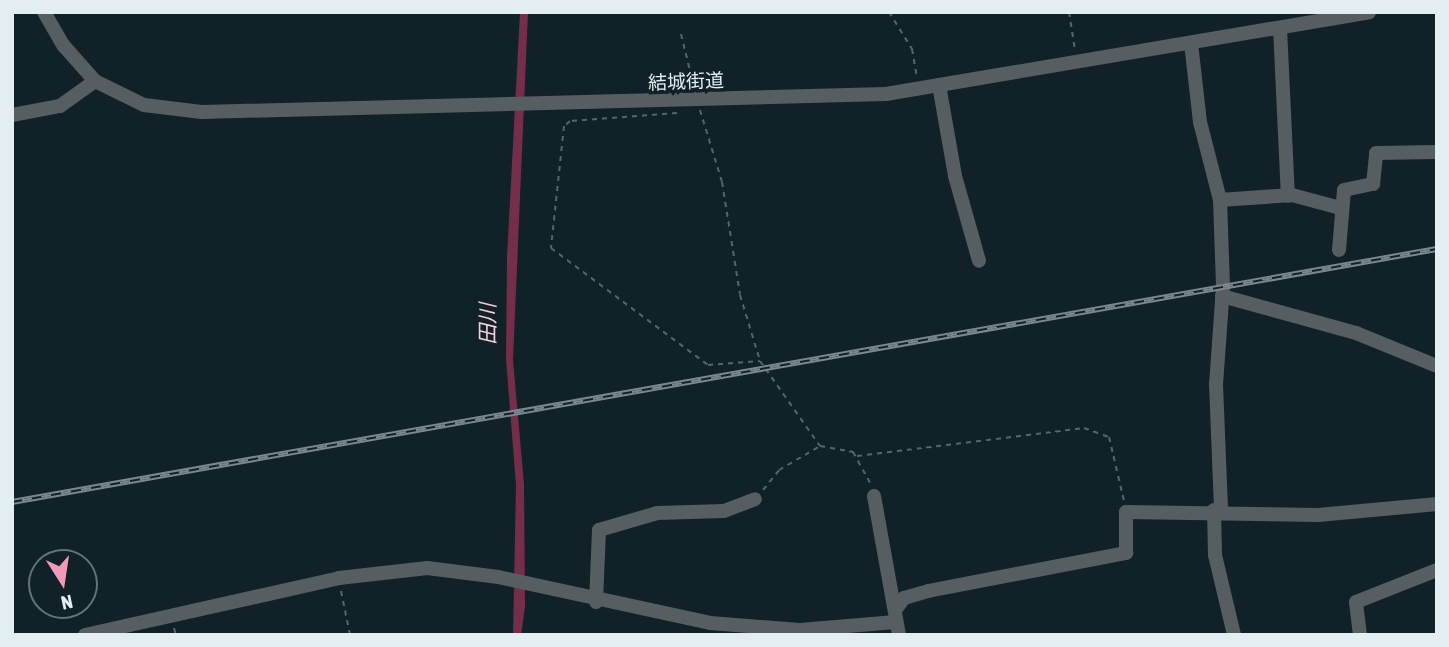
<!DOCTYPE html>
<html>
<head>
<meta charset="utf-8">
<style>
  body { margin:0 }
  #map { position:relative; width:1449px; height:647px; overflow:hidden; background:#102128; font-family:"Asap Condensed","Noto Sans JP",sans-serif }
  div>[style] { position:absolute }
  .water>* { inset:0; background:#752e4a }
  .path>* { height:2px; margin-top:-1px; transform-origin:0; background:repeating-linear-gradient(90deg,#56656c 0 5px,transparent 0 10px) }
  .minor>* { height:14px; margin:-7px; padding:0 7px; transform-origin:7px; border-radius:7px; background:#565e62 }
  .rail>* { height:6px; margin-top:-3px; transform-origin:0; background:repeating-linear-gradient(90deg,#102128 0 10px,#7a888e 0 20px); box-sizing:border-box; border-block:2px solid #7a888e }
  span { translate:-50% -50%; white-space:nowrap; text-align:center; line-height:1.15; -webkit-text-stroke:7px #102128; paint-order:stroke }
  .street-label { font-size:19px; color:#e3eef3 }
  .water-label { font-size:21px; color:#f9ccda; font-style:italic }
  .frame { position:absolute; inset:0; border:14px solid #e3eef3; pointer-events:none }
  .north { position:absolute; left:28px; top:549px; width:70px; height:70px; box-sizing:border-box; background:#102128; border:2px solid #647379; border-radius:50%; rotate:168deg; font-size:19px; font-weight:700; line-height:28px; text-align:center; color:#e3eef3 }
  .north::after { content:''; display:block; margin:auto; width:24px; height:32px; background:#f09ab7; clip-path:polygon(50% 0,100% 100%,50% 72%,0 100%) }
</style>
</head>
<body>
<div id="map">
  <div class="water">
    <i style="clip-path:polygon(520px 12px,528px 12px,513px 360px,524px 484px,525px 607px,521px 635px,513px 635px,516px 485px,506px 359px,507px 257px)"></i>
  </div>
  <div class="path">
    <i style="left:889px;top:12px;width:44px;rotate:58.1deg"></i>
    <i style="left:912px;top:49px;width:28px;rotate:80deg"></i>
    <i style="left:1069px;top:12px;width:38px;rotate:81deg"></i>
    <i style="left:681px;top:34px;width:55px;rotate:76.2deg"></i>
    <i style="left:700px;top:110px;width:75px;rotate:73deg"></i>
    <i style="left:722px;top:182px;width:114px;rotate:80.9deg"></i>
    <i style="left:740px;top:295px;width:69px;rotate:73.1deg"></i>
    <i style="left:760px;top:361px;width:104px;rotate:54.8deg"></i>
    <i style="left:677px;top:113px;width:107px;rotate:175.7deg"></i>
    <i style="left:570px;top:121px;width:8px;rotate:140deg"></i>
    <i style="left:564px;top:126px;width:123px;rotate:96.1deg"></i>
    <i style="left:551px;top:248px;width:196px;rotate:36.7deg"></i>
    <i style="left:708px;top:365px;width:52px;rotate:-4.4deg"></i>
    <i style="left:857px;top:456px;width:229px;rotate:-7deg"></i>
    <i style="left:1084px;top:428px;width:27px;rotate:20deg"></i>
    <i style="left:1109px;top:437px;width:66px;rotate:76.8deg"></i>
    <i style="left:763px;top:490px;width:26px;rotate:-51deg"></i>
    <i style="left:779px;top:470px;width:48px;rotate:-30.3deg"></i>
    <i style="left:820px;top:446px;width:34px;rotate:10deg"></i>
    <i style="left:853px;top:452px;width:38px;rotate:61deg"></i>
    <i style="left:341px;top:591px;width:45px;rotate:78.4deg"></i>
    <i style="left:174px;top:628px;width:7px;rotate:74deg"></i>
  </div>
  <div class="minor">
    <i style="left:44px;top:12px;width:39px;rotate:60deg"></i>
    <i style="left:64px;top:46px;width:47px;rotate:48.5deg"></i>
    <i style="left:95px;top:81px;width:55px;rotate:26.1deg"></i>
    <i style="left:144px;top:105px;width:58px;rotate:6.9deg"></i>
    <i style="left:202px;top:112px;width:684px;rotate:-1.51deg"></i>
    <i style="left:886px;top:94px;width:490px;rotate:-9.6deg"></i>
    <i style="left:1280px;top:28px;width:168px;rotate:87.3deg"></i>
    <i style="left:1191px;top:43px;width:80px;rotate:83.5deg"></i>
    <i style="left:1200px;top:122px;width:81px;rotate:75.6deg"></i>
    <i style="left:1220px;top:200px;width:87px;rotate:88deg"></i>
    <i style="left:1223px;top:287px;width:97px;rotate:94.1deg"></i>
    <i style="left:1216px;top:384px;width:126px;rotate:87.7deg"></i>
    <i style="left:939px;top:85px;width:92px;rotate:80deg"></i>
    <i style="left:955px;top:176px;width:88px;rotate:74.2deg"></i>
    <i style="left:12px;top:115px;width:49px;rotate:-10.6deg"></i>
    <i style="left:60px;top:106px;width:43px;rotate:-35.5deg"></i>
    <i style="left:1220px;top:200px;width:72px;rotate:-4deg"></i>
    <i style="left:1292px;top:195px;width:50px;rotate:15.2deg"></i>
    <i style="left:1339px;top:250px;width:60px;rotate:-85.2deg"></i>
    <i style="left:1344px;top:190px;width:30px;rotate:-12deg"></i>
    <i style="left:1373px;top:184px;width:31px;rotate:-84deg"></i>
    <i style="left:1376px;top:153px;width:61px;rotate:-0.9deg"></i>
    <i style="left:1222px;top:296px;width:139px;rotate:15.4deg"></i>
    <i style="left:1356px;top:333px;width:87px;rotate:22.2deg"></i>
    <i style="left:874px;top:496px;width:141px;rotate:79.8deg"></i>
    <i style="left:1214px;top:510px;width:45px;rotate:88.7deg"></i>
    <i style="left:1215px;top:555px;width:82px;rotate:76.6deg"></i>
    <i style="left:596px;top:602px;width:72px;rotate:-87.6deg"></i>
    <i style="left:599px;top:530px;width:60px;rotate:-16.3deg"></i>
    <i style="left:657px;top:513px;width:67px;rotate:-1.7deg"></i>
    <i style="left:724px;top:511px;width:33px;rotate:-21deg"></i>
    <i style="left:895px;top:610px;width:15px;rotate:-53deg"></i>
    <i style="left:904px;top:598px;width:25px;rotate:-16deg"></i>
    <i style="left:928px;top:591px;width:202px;rotate:-10.9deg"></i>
    <i style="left:1126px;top:553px;width:41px;rotate:-90deg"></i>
    <i style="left:1126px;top:512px;width:192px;rotate:0.9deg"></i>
    <i style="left:1318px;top:515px;width:120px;rotate:-5.3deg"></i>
    <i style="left:85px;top:635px;width:260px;rotate:-12.6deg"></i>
    <i style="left:339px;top:578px;width:89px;rotate:-6.5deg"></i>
    <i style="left:427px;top:568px;width:72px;rotate:7.2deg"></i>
    <i style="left:498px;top:577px;width:217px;rotate:12.2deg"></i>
    <i style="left:710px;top:623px;width:90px;rotate:4.4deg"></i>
    <i style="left:800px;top:630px;width:96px;rotate:-4.8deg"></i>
    <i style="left:1360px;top:635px;width:33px;rotate:-97deg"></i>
    <i style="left:1356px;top:602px;width:87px;rotate:-21.6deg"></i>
  </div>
  <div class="rail">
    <i style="left:12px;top:502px;width:1447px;rotate:-10.07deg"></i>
  </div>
  <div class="street-label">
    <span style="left:686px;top:82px;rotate:-2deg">結城街道</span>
  </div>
  <div class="water-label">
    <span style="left:487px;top:324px;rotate:-90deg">田川</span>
  </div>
  <div class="frame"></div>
  <div class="north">N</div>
</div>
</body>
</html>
